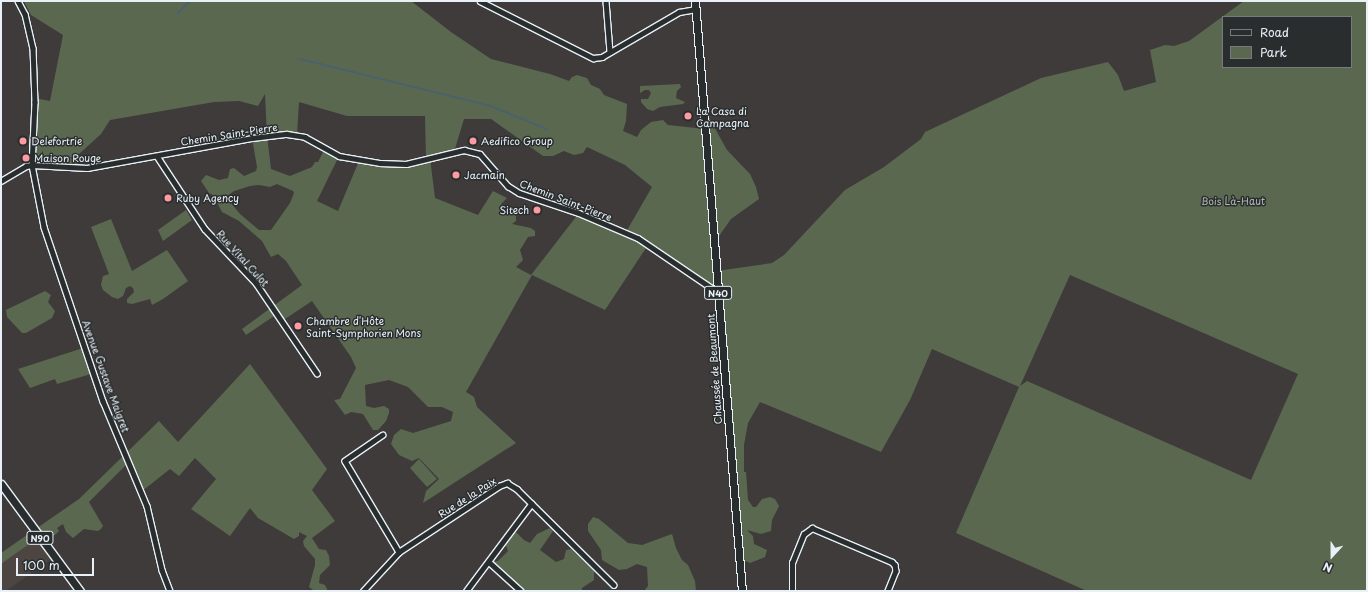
<!DOCTYPE html>
<html>
<head>
<meta charset="utf-8">
<style>
  body { margin:0 }
  #map { position:relative; width:1368px; height:592px; overflow:hidden; background:#3e3b3a; font-family:"Playpen Sans",sans-serif }
  div>[style] { position:absolute }
  .built>* { inset:0; background:#4c4542 }
  .green>* { inset:0; background:#5b6850 }
  .stream>* { height:1.5px; margin:-0.75px; padding:0 0.75px; transform-origin:0.75px; border-radius:0.75px; background:#4a616e }
  .roads { filter:drop-shadow(1px 0 #e8f1f8) drop-shadow(-1px 0 #e8f1f8) drop-shadow(0 1px #e8f1f8) drop-shadow(0 -1px #e8f1f8) }
  .street>* { height:4.5px; margin:-2.25px; padding:0 2.25px; transform-origin:2.25px; border-radius:2.25px; background:#2a2d2e }
  .primary>* { height:7px; margin:-3.5px; padding:0 3.5px; transform-origin:3.5px; border-radius:3.5px; background:#2a2d2e }
  .dots>* { width:11px; height:11px; translate:-50% -50%; box-sizing:border-box; border:2px solid #2a2d2e; border-radius:50% }
  span { translate:-50% -50%; white-space:nowrap; text-align:center; line-height:1.15; -webkit-text-stroke:3px #2a2d2e; paint-order:stroke }
  .shield-label span { padding:1px 3px; background:#2a2d2e; border:1px solid; border-radius:3px; -webkit-text-stroke-width:0 }
  .shield-label { font-size:9px; color:#e8f1f8; font-weight:700 }
  .poi-label { font-size:10px; color:#e8f1f8 }
  .left { translate:0 -50%; text-align:left }
  .right { translate:-100% -50%; text-align:right }
  .street-label { font-size:10px; color:#e8f1f8 }
  .park-label { font-size:10px; color:#b0bab5 }
  .frame { position:absolute; inset:0; border:2px solid #e8f1f8; pointer-events:none }
  .legend { position:absolute; left:1222px; top:16px; width:130px; height:52px; box-sizing:border-box; background:#2a2d2e; border:1px solid #767b7f; margin:0; padding:5px 7px; list-style:none; font-size:12px; color:#e8f1f8 }
  .legend li { display:flex; align-items:center; gap:8px; height:20px }
  .legend b { width:20px; border:1px solid #767b7f }
  .north { position:absolute; left:1312px; top:536px; width:40px; height:40px; -webkit-text-stroke:3px #2a2d2e; paint-order:stroke; rotate:201deg; font-size:11px; font-weight:700; line-height:16px; text-align:center; color:#e8f1f8 }
  .north::after { content:''; display:block; margin:auto; width:14px; height:18px; background:#e8f1f8; clip-path:polygon(50% 0,100% 100%,50% 72%,0 100%) }
  .scale { position:absolute; left:16px; top:558px; width:78px; height:18px; box-sizing:border-box; border:2px solid #e8f1f8; border-top:0; padding-left:5px; font-size:12px; line-height:14px; white-space:nowrap; color:#e8f1f8; -webkit-text-stroke:3px #2a2d2e; paint-order:stroke }
</style>
</head>
<body>
<div id="map">
  <div class="built">
    <i style="clip-path:polygon(40px 537px,54px 557px,6px 591px,1px 591px,1px 564px)"></i>
  </div>
  <div class="green">
    <i style="clip-path:polygon(evenodd,24px 1px,411px 1px,451px 32px,491px 59px,550px 74px,569px 81px,572px 77px,577px 75px,587px 78px,591px 85px,600px 89px,604px 95px,627px 104px,626px 121px,623px 131px,637px 137px,641px 130px,651px 122px,663px 120px,668px 125px,705px 129px,703px 107px,727px 150px,750px 174px,756px 187px,759px 199px,731px 219px,714px 243px,717px 271px,772px 263px,784px 255px,845px 190px,884px 167px,921px 139px,925px 132px,1041px 78px,1108px 62px,1118px 75px,1124px 91px,1156px 82px,1150px 50px,1165px 45px,1174px 46px,1189px 41px,1244px 1px,1367px 1px,1367px 591px,1087px 591px,956px 533px,1019px 387px,932px 349px,910px 400px,881px 452px,760px 402px,748px 423px,744px 445px,744px 472px,746px 472px,748px 500px,753px 507px,756px 507px,762px 499px,770px 497px,775px 499px,779px 506px,772px 520px,771px 531px,761px 534px,747px 530px,753px 536px,754px 544px,767px 550px,765px 557px,750px 563px,741px 559px,739px 481px,733px 482px,718px 291px,648px 245px,605px 310px,532px 275px,466px 392px,474px 397px,477px 407px,516px 443px,423px 503px,426px 491px,439px 479px,419px 458px,412px 461px,399px 455px,391px 444px,394px 435px,401px 429px,413px 433px,451px 421px,453px 412px,442px 407px,428px 407px,408px 387px,389px 380px,365px 385px,366px 406px,374px 408px,384px 406px,389px 409px,389px 413px,386px 421px,378px 430px,373px 430px,363px 414px,351px 412px,345px 415px,334px 400px,340px 399px,356px 368px,351px 357px,312px 301px,282px 321px,277px 314px,246px 335px,242px 329px,302px 285px,286px 261px,278px 254px,271px 257px,262px 241px,239px 221px,222px 212px,213px 195px,209px 193px,201px 181px,206px 175px,219px 180px,228px 178px,230px 169px,234px 168px,244px 176px,256px 171px,257px 167px,252px 138px,267px 136px,265px 94px,258px 106px,239px 101px,214px 102px,110px 120px,101px 134px,79px 154px,78px 166px,32px 165px,34px 98px,50px 101px,63px 35px,31px 15px,24px 1px,1223px 17px,1351px 17px,1351px 67px,1223px 67px,1223px 17px,24px 1px,299px 102px,347px 116px,425px 116px,426px 159px,398px 164px,359px 161px,338px 211px,317px 201px,339px 156px,325px 148px,318px 162px,315px 162px,312px 167px,290px 176px,271px 169px,267px 136px,297px 135px,299px 102px,24px 1px,464px 119px,491px 119px,543px 156px,553px 156px,564px 151px,574px 155px,583px 153px,587px 147px,625px 165px,652px 187px,626px 232px,579px 213px,531px 275px,516px 267px,523px 260px,520px 250px,528px 237px,535px 236px,535px 231px,531px 228px,512px 224px,516px 221px,516px 216px,503px 207px,501px 204px,507px 198px,493px 191px,478px 215px,435px 198px,430px 158px,454px 152px,464px 119px,24px 1px,277px 184px,293px 191px,294px 193px,290px 203px,271px 230px,259px 230px,240px 214px,226px 197px,234px 191px,250px 186px,259px 185px,270px 187px,277px 184px,24px 1px,1070px 275px,1298px 374px,1251px 480px,1027px 381px,1020px 386px,1070px 275px)"></i>
    <i style="clip-path:polygon(680px 84px,681px 87px,677px 91px,676px 98px,685px 102px,683px 104px,660px 107px,653px 111px,647px 109px,641px 102px,641px 99px,648px 99px,651px 93px,649px 90px,645px 90px,640px 93px,640px 86px)"></i>
    <i style="clip-path:polygon(186px 210px,192px 220px,163px 241px,158px 230px)"></i>
    <i style="clip-path:polygon(111px 219px,132px 271px,167px 250px,188px 281px,163px 299px,152px 305px,150px 299px,132px 304px,127px 303px,127px 299px,134px 292px,133px 288px,130px 286px,126px 288px,123px 296px,118px 299px,112px 297px,103px 290px,101px 285px,103px 276px,109px 274px,91px 227px)"></i>
    <i style="clip-path:polygon(45px 291px,51px 295px,48px 302px,55px 311px,52px 318px,26px 333px,22px 333px,7px 317px,6px 310px)"></i>
    <i style="clip-path:polygon(83px 348px,91px 374px,57px 384px,55px 379px,30px 388px,18px 369px)"></i>
    <i style="clip-path:polygon(250px 364px,327px 469px,312px 490px,335px 521px,312px 538px,319px 549px,326px 550px,329px 556px,330px 565px,320px 575px,319px 583px,325px 585px,328px 591px,313px 590px,309px 587px,315px 565px,315px 559px,304px 546px,303px 541px,307px 536px,299px 532px,299px 536px,294px 539px,258px 518px,250px 508px,230px 536px,191px 509px,216px 479px,195px 458px,179px 476px,170px 469px,141px 492px,128px 463px,89px 502px,103px 526px,101px 529px,98px 531px,84px 529px,73px 538px,66px 532px,63px 524px,57px 528px,59px 531px,55px 535px,50px 536px,48px 531px,1px 564px,1px 553px,79px 499px,159px 421px,178px 442px)"></i>
    <i style="clip-path:polygon(419px 459px,437px 479px,427px 487px,410px 468px)"></i>
    <i style="clip-path:polygon(593px 517px,599px 519px,628px 543px,642px 545px,672px 534px,676px 548px,682px 560px,688px 565px,695px 581px,696px 591px,644px 591px,648px 586px,647px 567px,637px 564px,627px 569px,619px 570px,602px 560px,601px 550px,588px 531px,588px 524px)"></i>
    <i style="clip-path:polygon(550px 528px,553px 531px,540px 550px,556px 562px,564px 559px,566px 550px,571px 549px,594px 571px,594px 580px,582px 588px,582px 591px,521px 591px,489px 562px,498px 561px,508px 551px,504px 541px,513px 529px,524px 540px,530px 543px,537px 534px)"></i>
  </div>
  <div class="stream">
    <i style="left:178px;top:13px;width:17px;rotate:-45deg"></i>
    <i style="left:300px;top:59px;width:197px;rotate:13.8deg"></i>
    <i style="left:491px;top:106px;width:61px;rotate:22.3deg"></i>
  </div>
  <div class="roads">
    <div class="street">
      <i style="left:18px;top:1px;width:15px;rotate:62deg"></i>
      <i style="left:25px;top:14px;width:35px;rotate:77deg"></i>
      <i style="left:33px;top:48px;width:54px;rotate:87.9deg"></i>
      <i style="left:35px;top:102px;width:63px;rotate:92.7deg"></i>
      <i style="left:32px;top:165px;width:63px;rotate:79deg"></i>
      <i style="left:44px;top:227px;width:184px;rotate:71.3deg"></i>
      <i style="left:103px;top:401px;width:114px;rotate:67.3deg"></i>
      <i style="left:147px;top:506px;width:66px;rotate:76.8deg"></i>
      <i style="left:162px;top:570px;width:22px;rotate:69deg"></i>
      <i style="left:480px;top:1px;width:127px;rotate:26.8deg"></i>
      <i style="left:593px;top:58px;width:9px;rotate:-6deg"></i>
      <i style="left:602px;top:57px;width:89px;rotate:-30.3deg"></i>
      <i style="left:679px;top:12px;width:17px;rotate:-10deg"></i>
      <i style="left:606px;top:1px;width:51px;rotate:85.5deg"></i>
      <i style="left:157px;top:156px;width:87px;rotate:56.7deg"></i>
      <i style="left:205px;top:229px;width:74px;rotate:46.6deg"></i>
      <i style="left:256px;top:283px;width:109px;rotate:55.9deg"></i>
      <i style="left:1px;top:181px;width:29px;rotate:-31deg"></i>
      <i style="left:26px;top:166px;width:6px;rotate:-9deg"></i>
      <i style="left:32px;top:165px;width:55px;rotate:3.1deg"></i>
      <i style="left:87px;top:168px;width:168px;rotate:-10.3deg"></i>
      <i style="left:252px;top:138px;width:35px;rotate:-7deg"></i>
      <i style="left:287px;top:134px;width:18px;rotate:9deg"></i>
      <i style="left:305px;top:137px;width:39px;rotate:29deg"></i>
      <i style="left:339px;top:156px;width:42px;rotate:9.7deg"></i>
      <i style="left:380px;top:163px;width:26px;rotate:2deg"></i>
      <i style="left:406px;top:164px;width:60px;rotate:-13.6deg"></i>
      <i style="left:464px;top:150px;width:16px;rotate:14deg"></i>
      <i style="left:480px;top:154px;width:43px;rotate:48.8deg"></i>
      <i style="left:508px;top:186px;width:13px;rotate:32deg"></i>
      <i style="left:519px;top:193px;width:63px;rotate:18.4deg"></i>
      <i style="left:579px;top:213px;width:64px;rotate:23deg"></i>
      <i style="left:638px;top:238px;width:91px;rotate:34.2deg"></i>
      <i style="left:713px;top:289px;width:5px;rotate:22deg"></i>
      <i style="left:383px;top:435px;width:46px;rotate:145.6deg"></i>
      <i style="left:345px;top:461px;width:106px;rotate:59.3deg"></i>
      <i style="left:489px;top:562px;width:43px;rotate:42.2deg"></i>
      <i style="left:363px;top:591px;width:53px;rotate:-47.3deg"></i>
      <i style="left:399px;top:552px;width:120px;rotate:-33.4deg"></i>
      <i style="left:499px;top:486px;width:9px;rotate:-21deg"></i>
      <i style="left:507px;top:483px;width:12px;rotate:31deg"></i>
      <i style="left:517px;top:489px;width:136px;rotate:44.7deg"></i>
      <i style="left:466px;top:591px;width:109px;rotate:-53.2deg"></i>
      <i style="left:792px;top:591px;width:28px;rotate:-90deg"></i>
      <i style="left:792px;top:563px;width:31px;rotate:-68deg"></i>
      <i style="left:804px;top:534px;width:10px;rotate:-37deg"></i>
      <i style="left:812px;top:528px;width:87px;rotate:23deg"></i>
      <i style="left:892px;top:562px;width:4px;rotate:45deg"></i>
      <i style="left:895px;top:565px;width:6px;rotate:81deg"></i>
      <i style="left:896px;top:571px;width:22px;rotate:112deg"></i>
    </div>
    <div class="primary">
      <i style="left:695px;top:1px;width:592px;rotate:85.45deg"></i>
      <i style="left:1px;top:484px;width:133px;rotate:53.6deg"></i>
    </div>
  </div>
  <div class="dots">
    <i style="left:688px;top:116px;background:#ff9aa2"></i>
    <i style="left:23px;top:141px;background:#ff9aa2"></i>
    <i style="left:473px;top:141px;background:#ff9aa2"></i>
    <i style="left:26px;top:158px;background:#ff9aa2"></i>
    <i style="left:456px;top:175px;background:#ff9aa2"></i>
    <i style="left:168px;top:198px;background:#ff9aa2"></i>
    <i style="left:537px;top:210px;background:#ff9aa2"></i>
    <i style="left:298px;top:326px;background:#ff9aa2"></i>
  </div>
  <div class="shield-label">
    <span style="left:718px;top:293px">N40</span>
    <span style="left:40px;top:538px">N90</span>
  </div>
  <div class="poi-label">
    <span class="left" style="left:696px;top:116px">La Casa di<br>Campagna</span>
    <span class="left" style="left:31px;top:141px">Delefortrie</span>
    <span class="left" style="left:481px;top:141px">Aedifico Group</span>
    <span class="left" style="left:34px;top:158px">Maison Rouge</span>
    <span class="left" style="left:464px;top:175px">Jacmain</span>
    <span class="left" style="left:176px;top:198px">Ruby Agency</span>
    <span class="right" style="left:529px;top:210px">Sitech</span>
    <span class="left" style="left:306px;top:326px">Chambre d'Hôte<br>Saint-Symphorien Mons</span>
  </div>
  <div class="street-label">
    <span style="left:229px;top:134px;rotate:-9deg">Chemin Saint-Pierre</span>
    <span style="left:566px;top:200px;rotate:21deg">Chemin Saint-Pierre</span>
    <span style="left:243px;top:258px;rotate:48deg">Rue Vital Culot</span>
    <span style="left:714px;top:369px;rotate:-94deg">Chaussée de Beaumont</span>
    <span style="left:106px;top:376px;rotate:70deg">Avenue Gustave Maigret</span>
    <span style="left:467px;top:497px;rotate:-32deg">Rue de la Paix</span>
  </div>
  <div class="park-label">
    <span style="left:1233px;top:201px">Bois Là-Haut</span>
  </div>
  <div class="frame"></div>
  <ul class="legend">
  <li><b style="height:5px;background:#2a2d2e"></b>Road</li>
  <li><b style="height:11px;background:#5b6850"></b>Park</li>
  </ul>
  <div class="north">N</div>
  <div class="scale">100 m</div>
</div>
</body>
</html>
